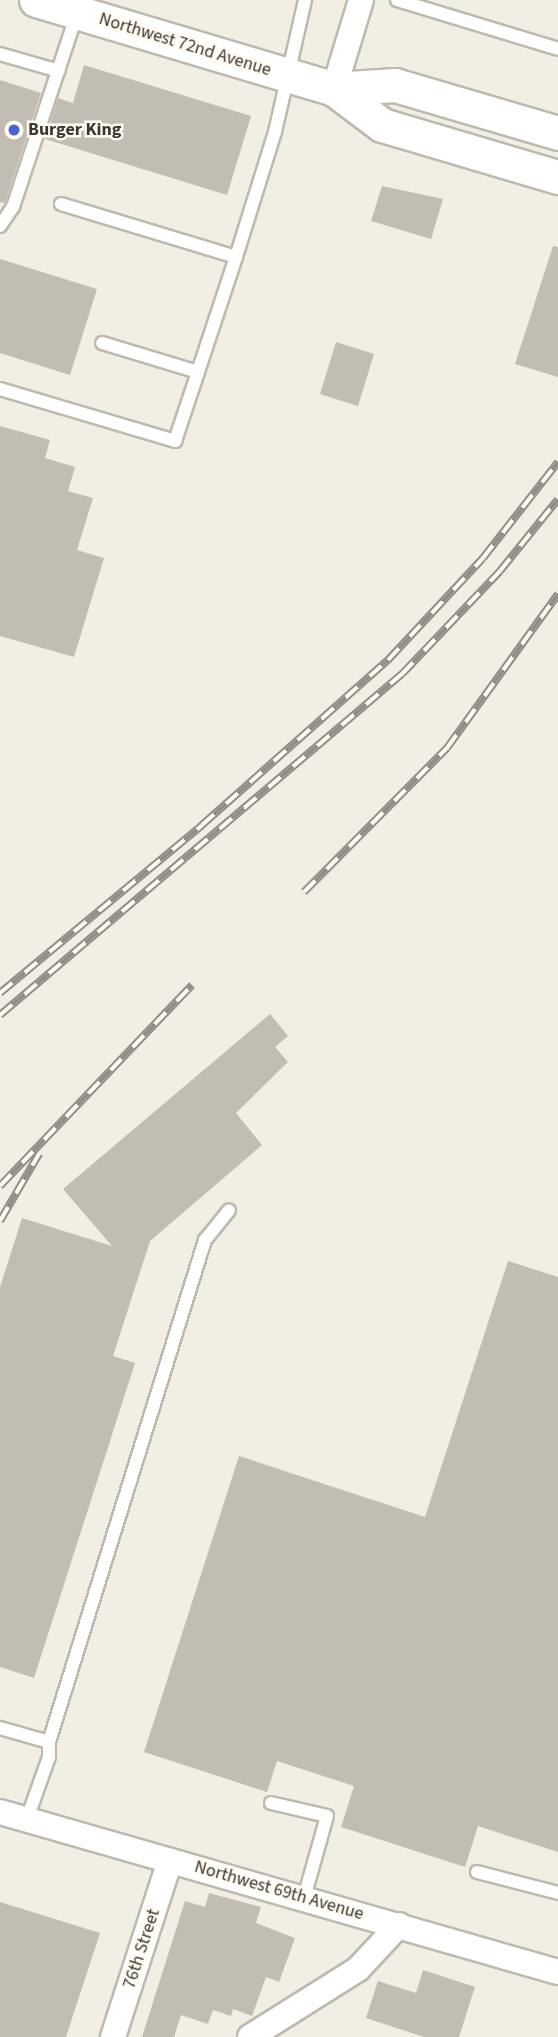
<!DOCTYPE html>
<html>
<head>
<meta charset="utf-8">
<style>
  body { margin:0 }
  #map { position:relative; width:558px; height:2037px; overflow:hidden; background:#f1eee3; font-family:"Source Sans 3",sans-serif }
  div>[style] { position:absolute }
  .building>* { inset:0; background:#c1bdb3 }
  .roads { filter:drop-shadow(2px 0 #bdb9af) drop-shadow(-2px 0 #bdb9af) drop-shadow(0 2px #bdb9af) drop-shadow(0 -2px #bdb9af) }
  .lane>* { height:12px; margin:-6px; padding:0 6px; transform-origin:6px; border-radius:6px; background:#fff }
  .street>* { height:24px; margin:-12px; padding:0 12px; transform-origin:12px; border-radius:12px; background:#fff }
  .secondary>* { height:33px; margin:-16.5px; padding:0 16.5px; transform-origin:16.5px; border-radius:16.5px; background:#fff }
  .rail>* { height:8px; margin-top:-4px; transform-origin:0; background:repeating-linear-gradient(90deg,#fffbf0 0 16px,#908e87 0 32px); box-sizing:border-box; border-block:2px solid #908e87 }
  .dots>* { width:19px; height:19px; translate:-50% -50%; box-sizing:border-box; border:4px solid #fffbf0; border-radius:50% }
  span { translate:-50% -50%; white-space:nowrap; text-align:center; line-height:1.15; -webkit-text-stroke:5px #fffbf0; paint-order:stroke }
  .street-label { font-size:18px; color:#3a3834 }
  .poi-label { font-size:18px; color:#3a3834; font-weight:700 }
  .left { translate:0 -50%; text-align:left }
</style>
</head>
<body>
<div id="map">
  <div class="building">
    <i style="clip-path:polygon(84px 65px,251px 116px,227px 195px,45px 139px,58px 98px,73px 103px)"></i>
    <i style="clip-path:polygon(0 80px,41px 93px,5px 203px,0 202px)"></i>
    <i style="clip-path:polygon(382px 186px,443px 199px,431px 239px,371px 221px)"></i>
    <i style="clip-path:polygon(553px 246px,558px 247px,558px 377px,515px 364px)"></i>
    <i style="clip-path:polygon(0 259px,97px 289px,70px 375px,0 353px)"></i>
    <i style="clip-path:polygon(336px 342px,374px 354px,358px 406px,320px 394px)"></i>
    <i style="clip-path:polygon(0 426px,50px 440px,45px 458px,75px 467px,68px 491px,93px 498px,77px 550px,104px 558px,74px 657px,0 636px)"></i>
    <i style="clip-path:polygon(270px 1014px,288px 1036px,275px 1047px,288px 1062px,236px 1113px,262px 1145px,150px 1241px,113px 1356px,135px 1363px,34px 1678px,0 1667px,0 1287px,22px 1218px,112px 1246px,63px 1189px)"></i>
    <i style="clip-path:polygon(508px 1261px,558px 1277px,558px 1852px,478px 1826px,465px 1867px,341px 1827px,354px 1786px,277px 1761px,267px 1792px,144px 1752px,239px 1456px,425px 1517px)"></i>
    <i style="clip-path:polygon(209px 1893px,261px 1907px,256px 1923px,295px 1938px,279px 1982px,266px 1977px,252px 2016px,233px 2009px,231px 2016px,213px 2010px,208px 2024px,181px 2015px,174px 2037px,142px 2037px,185px 1901px,205px 1907px)"></i>
    <i style="clip-path:polygon(0 1902px,100px 1933px,66px 2037px,0 2037px)"></i>
    <i style="clip-path:polygon(423px 1970px,475px 1987px,459px 2037px,424px 2037px,366px 2018px,378px 1981px,416px 1993px)"></i>
  </div>
  <div class="roads">
    <div class="lane">
      <i style="left:397px;top:0;width:168px;rotate:16.9deg"></i>
      <i style="left:0;top:54px;width:61px;rotate:16.1deg"></i>
      <i style="left:61px;top:204px;width:183px;rotate:16.8deg"></i>
      <i style="left:236px;top:257px;width:121px;rotate:108.3deg"></i>
      <i style="left:0;top:226px;width:23px;rotate:-56deg"></i>
      <i style="left:13px;top:207px;width:204px;rotate:-71.7deg"></i>
      <i style="left:236px;top:257px;width:131px;rotate:-72.7deg"></i>
      <i style="left:275px;top:132px;width:135px;rotate:-77.2deg"></i>
      <i style="left:0;top:389px;width:183px;rotate:16.5deg"></i>
      <i style="left:175px;top:441px;width:73px;rotate:-71.6deg"></i>
      <i style="left:198px;top:372px;width:100px;rotate:-163.2deg"></i>
      <i style="left:0;top:1728px;width:51px;rotate:15.9deg"></i>
      <i style="left:49px;top:1742px;width:526px;rotate:-72.74deg"></i>
      <i style="left:205px;top:1240px;width:38px;rotate:-51deg"></i>
      <i style="left:271px;top:1803px;width:57px;rotate:13.1deg"></i>
      <i style="left:327px;top:1816px;width:85px;rotate:105.7deg"></i>
      <i style="left:27px;top:1819px;width:66px;rotate:-70.5deg"></i>
      <i style="left:49px;top:1757px;width:15px;rotate:-90deg"></i>
      <i style="left:477px;top:1872px;width:84px;rotate:14.5deg"></i>
    </div>
    <div class="street">
      <i style="left:334px;top:89px;width:93px;rotate:-73.1deg"></i>
      <i style="left:0;top:1812px;width:580px;rotate:16deg"></i>
      <i style="left:113px;top:2037px;width:185px;rotate:-72.1deg"></i>
      <i style="left:250px;top:2037px;width:128px;rotate:-32.2deg"></i>
      <i style="left:358px;top:1969px;width:60px;rotate:-47deg"></i>
    </div>
    <div class="secondary">
      <i style="left:36px;top:0;width:311px;rotate:16.6deg"></i>
      <i style="left:334px;top:89px;width:61px;rotate:-3.8deg"></i>
      <i style="left:395px;top:85px;width:170px;rotate:16.4deg"></i>
      <i style="left:334px;top:89px;width:60px;rotate:36.9deg"></i>
      <i style="left:382px;top:125px;width:184px;rotate:16.5deg"></i>
    </div>
  </div>
  <div class="rail">
    <i style="left:304px;top:892px;width:203px;rotate:-45.2deg"></i>
    <i style="left:447px;top:748px;width:190px;rotate:-54.2deg"></i>
    <i style="left:0;top:993px;width:263px;rotate:-39.7deg"></i>
    <i style="left:202px;top:825px;width:249px;rotate:-41.6deg"></i>
    <i style="left:388px;top:660px;width:139px;rotate:-47deg"></i>
    <i style="left:483px;top:558px;width:122px;rotate:-52deg"></i>
    <i style="left:0;top:1015px;width:527px;rotate:-40.31deg"></i>
    <i style="left:402px;top:674px;width:142px;rotate:-46.4deg"></i>
    <i style="left:500px;top:571px;width:92px;rotate:-51.1deg"></i>
    <i style="left:0;top:1186px;width:278px;rotate:-46.3deg"></i>
    <i style="left:0;top:1221px;width:78px;rotate:-59.8deg"></i>
  </div>
  <div class="dots">
    <i style="left:14px;top:130px;background:#4b61d6"></i>
  </div>
  <div class="street-label">
    <span style="left:185px;top:45px;rotate:17deg">Northwest 72nd Avenue</span>
    <span style="left:279px;top:1891px;rotate:16deg">Northwest 69th Avenue</span>
    <span style="left:142px;top:1949px;rotate:-72deg">76th Street</span>
  </div>
  <div class="poi-label">
    <span class="left" style="left:28px;top:130px">Burger King</span>
  </div>
</div>
</body>
</html>
